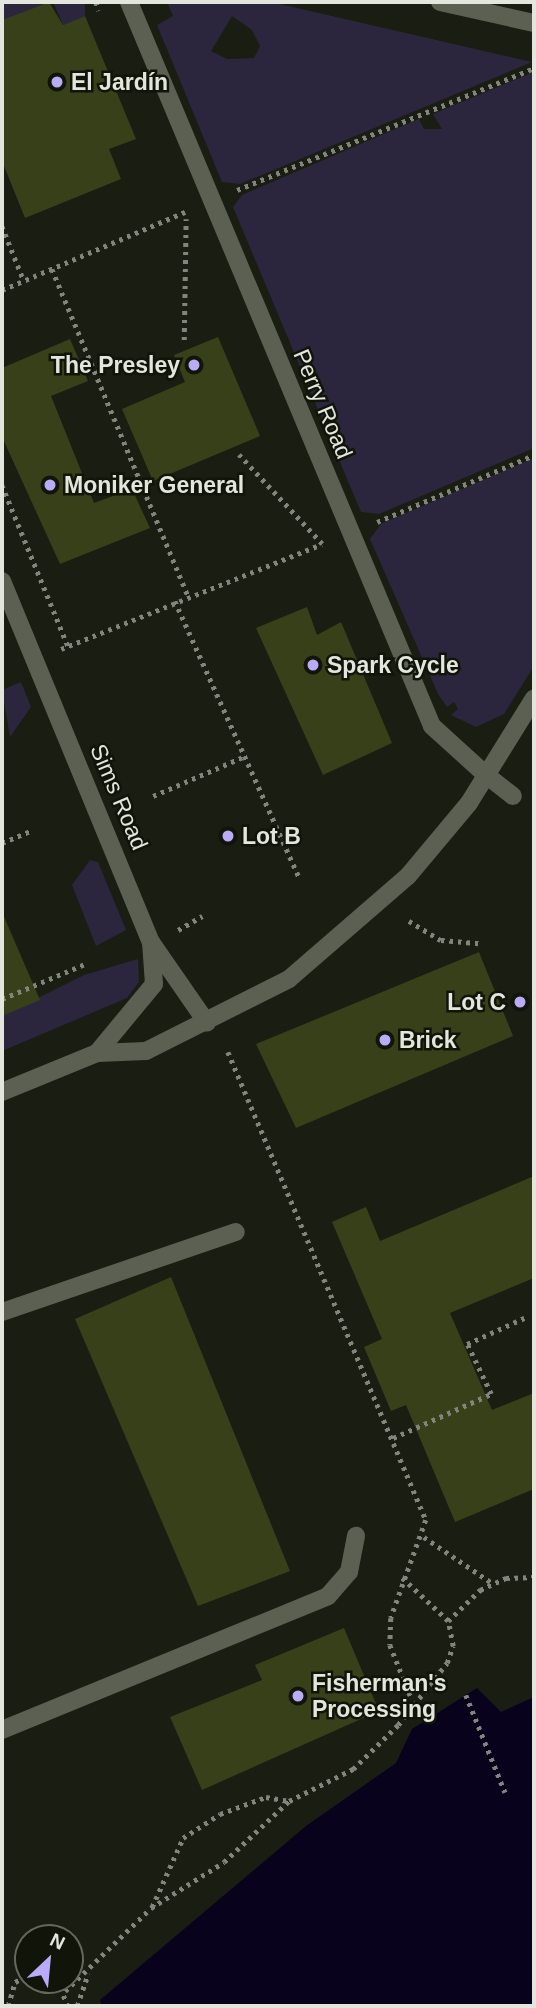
<!DOCTYPE html>
<html>
<head>
<meta charset="utf-8">
<style>
  body { margin:0 }
  #map { position:relative; width:536px; height:2008px; overflow:hidden; background:#1a1d11; font-family:Helvetica,sans-serif }
  div>[style] { position:absolute }
  .green>* { inset:0; background:#2b263e }
  .water>* { inset:0; background:#09021d }
  .building>* { inset:0; background:#374019 }
  .path>* { height:4.5px; margin-top:-2.25px; transform-origin:0; background:repeating-linear-gradient(90deg,#82857b 0 3.5px,transparent 0 8.5px) }
  .lane>* { height:18px; margin:-9px; padding:0 9px; transform-origin:9px; border-radius:9px; background:#5c6052 }
  .street>* { height:18px; margin:-9px; padding:0 9px; transform-origin:9px; border-radius:9px; background:#5c6052 }
  .secondary>* { height:18px; margin:-9px; padding:0 9px; transform-origin:9px; border-radius:9px; background:#5c6052 }
  .dots>* { width:19px; height:19px; translate:-50% -50%; box-sizing:border-box; border:4px solid #111408; border-radius:50% }
  span { translate:-50% -50%; white-space:nowrap; text-align:center; line-height:1.15; -webkit-text-stroke:5px #111408; paint-order:stroke }
  .poi-label { font-size:23px; color:#e3e6dd; font-weight:700 }
  .left { translate:0 -50%; text-align:left }
  .right { translate:-100% -50%; text-align:right }
  .street-label { font-size:23px; color:#e3e6dd }
  .frame { position:absolute; inset:0; border:4px solid #e3e6dd; pointer-events:none }
  .north { position:absolute; left:14px; top:1924px; width:70px; height:70px; box-sizing:border-box; background:#111408; border:2px solid #65685d; border-radius:50%; rotate:26deg; font-size:19px; font-weight:700; line-height:28px; text-align:center; color:#e3e6dd }
  .north::after { content:''; display:block; margin:auto; width:24px; height:32px; background:#b9abf7; clip-path:polygon(50% 0,100% 100%,50% 72%,0 100%) }
</style>
</head>
<body>
<div id="map">
  <div class="green">
    <i style="clip-path:polygon(2px 2px,49px 2px,2px 20px)"></i>
    <i style="clip-path:polygon(53px 2px,85px 2px,85px 16px,63px 25px)"></i>
    <i style="clip-path:polygon(evenodd,167px 2px,271px 2px,532px 62px,240px 184px,222px 182px,157px 25px,173px 16px,167px 2px,232px 16px,252px 30px,260px 46px,254px 58px,227px 59px,211px 51px,232px 16px)"></i>
    <i style="clip-path:polygon(534px 72px,534px 448px,379px 514px,361px 512px,233px 207px,242px 195px,419px 119px,424px 129px,442px 129px,433px 114px)"></i>
    <i style="clip-path:polygon(534px 458px,534px 666px,504px 714px,476px 727px,451px 715px,458px 709px,454px 702px,447px 707px,438px 694px,370px 539px,381px 524px)"></i>
    <i style="clip-path:polygon(21px 682px,31px 707px,10px 737px,2px 690px)"></i>
    <i style="clip-path:polygon(90px 860px,98px 862px,126px 930px,96px 946px,72px 885px)"></i>
    <i style="clip-path:polygon(138px 959px,139px 982px,127px 998px,2px 1051px,2px 1016px,84px 975px)"></i>
  </div>
  <div class="water">
    <i style="clip-path:polygon(477px 1688px,501px 1712px,534px 1697px,534px 2006px,102px 2006px,100px 2000px,306px 1826px,396px 1763px,412px 1729px)"></i>
  </div>
  <div class="building">
    <i style="clip-path:polygon(49px 2px,63px 25px,85px 16px,136px 139px,109px 149px,121px 179px,25px 218px,2px 161px,2px 20px)"></i>
    <i style="clip-path:polygon(218px 337px,260px 436px,153px 481px,122px 409px,185px 382px,174px 355px)"></i>
    <i style="clip-path:polygon(70px 339px,88px 381px,51px 396px,94px 503px,132px 489px,150px 528px,60px 564px,2px 437px,2px 368px)"></i>
    <i style="clip-path:polygon(307px 607px,317px 635px,341px 622px,392px 743px,323px 775px,256px 628px)"></i>
    <i style="clip-path:polygon(2px 912px,40px 1000px,2px 1016px)"></i>
    <i style="clip-path:polygon(479px 952px,513px 1036px,296px 1128px,256px 1044px)"></i>
    <i style="clip-path:polygon(534px 1176px,534px 1278px,450px 1313px,492px 1410px,534px 1393px,534px 1489px,455px 1522px,406px 1405px,391px 1411px,364px 1347px,382px 1339px,332px 1222px,366px 1207px,380px 1241px)"></i>
    <i style="clip-path:polygon(171px 1277px,290px 1571px,198px 1606px,75px 1319px)"></i>
    <i style="clip-path:polygon(344px 1628px,379px 1711px,202px 1790px,170px 1717px,262px 1680px,255px 1665px)"></i>
  </div>
  <div class="path">
    <i style="left:96px;top:2px;width:9px;rotate:72deg"></i>
    <i style="left:237px;top:190px;width:321px;rotate:-22.3deg"></i>
    <i style="left:2px;top:226px;width:59px;rotate:68.2deg"></i>
    <i style="left:52px;top:269px;width:354px;rotate:67.4deg"></i>
    <i style="left:2px;top:290px;width:199px;rotate:-23.1deg"></i>
    <i style="left:184px;top:340px;width:121px;rotate:-89.1deg"></i>
    <i style="left:2px;top:485px;width:174px;rotate:67.7deg"></i>
    <i style="left:377px;top:522px;width:171px;rotate:-23.1deg"></i>
    <i style="left:175px;top:601px;width:303px;rotate:65.8deg"></i>
    <i style="left:61px;top:649px;width:281px;rotate:-21.9deg"></i>
    <i style="left:322px;top:544px;width:122px;rotate:-133deg"></i>
    <i style="left:153px;top:796px;width:98px;rotate:-23.4deg"></i>
    <i style="left:2px;top:843px;width:30px;rotate:-23deg"></i>
    <i style="left:409px;top:921px;width:37px;rotate:31deg"></i>
    <i style="left:441px;top:940px;width:38px;rotate:5deg"></i>
    <i style="left:178px;top:930px;width:28px;rotate:-30deg"></i>
    <i style="left:2px;top:999px;width:90px;rotate:-22.9deg"></i>
    <i style="left:228px;top:1052px;width:508px;rotate:67.07deg"></i>
    <i style="left:426px;top:1520px;width:104px;rotate:109.7deg"></i>
    <i style="left:391px;top:1618px;width:27px;rotate:92deg"></i>
    <i style="left:390px;top:1645px;width:59px;rotate:68.2deg"></i>
    <i style="left:393px;top:1438px;width:107px;rotate:-24.2deg"></i>
    <i style="left:491px;top:1394px;width:55px;rotate:-115.6deg"></i>
    <i style="left:467px;top:1344px;width:63px;rotate:-24.5deg"></i>
    <i style="left:424px;top:1537px;width:82px;rotate:34.1deg"></i>
    <i style="left:448px;top:1621px;width:45px;rotate:-44.1deg"></i>
    <i style="left:480px;top:1590px;width:29px;rotate:-25deg"></i>
    <i style="left:506px;top:1578px;width:28px;rotate:-2deg"></i>
    <i style="left:466px;top:1695px;width:105px;rotate:68.1deg"></i>
    <i style="left:152px;top:1907px;width:76px;rotate:-65.8deg"></i>
    <i style="left:183px;top:1838px;width:44px;rotate:-33deg"></i>
    <i style="left:220px;top:1814px;width:49px;rotate:-20.3deg"></i>
    <i style="left:266px;top:1797px;width:23px;rotate:10deg"></i>
    <i style="left:57px;top:1980px;width:28px;rotate:67deg"></i>
    <i style="left:65px;top:1991px;width:120px;rotate:-44deg"></i>
    <i style="left:151px;top:1908px;width:86px;rotate:-32.2deg"></i>
    <i style="left:224px;top:1862px;width:89px;rotate:-43.2deg"></i>
    <i style="left:289px;top:1801px;width:72px;rotate:-26.6deg"></i>
    <i style="left:353px;top:1769px;width:63px;rotate:-44.4deg"></i>
    <i style="left:398px;top:1725px;width:79px;rotate:-51.7deg"></i>
    <i style="left:447px;top:1663px;width:18px;rotate:-71deg"></i>
    <i style="left:453px;top:1646px;width:25px;rotate:-101deg"></i>
    <i style="left:448px;top:1621px;width:64px;rotate:-136.9deg"></i>
    <i style="left:8px;top:2006px;width:25px;rotate:-74deg"></i>
    <i style="left:15px;top:1982px;width:15px;rotate:-28deg"></i>
    <i style="left:77px;top:2006px;width:34px;rotate:-71deg"></i>
  </div>
  <div class="lane">
    <i style="left:486px;top:775px;width:34px;rotate:38deg"></i>
    <i style="left:2px;top:1312px;width:247px;rotate:-18.9deg"></i>
    <i style="left:2px;top:1730px;width:352px;rotate:-22.3deg"></i>
    <i style="left:328px;top:1596px;width:32px;rotate:-49deg"></i>
    <i style="left:349px;top:1572px;width:37px;rotate:-79deg"></i>
  </div>
  <div class="street">
    <i style="left:129px;top:2px;width:785px;rotate:67.29deg"></i>
    <i style="left:432px;top:726px;width:73px;rotate:42.2deg"></i>
    <i style="left:2px;top:581px;width:391px;rotate:67.6deg"></i>
    <i style="left:151px;top:942px;width:98px;rotate:55.3deg"></i>
  </div>
  <div class="secondary">
    <i style="left:440px;top:2px;width:96px;rotate:12.6deg"></i>
    <i style="left:97px;top:1053px;width:89px;rotate:-50.4deg"></i>
    <i style="left:154px;top:984px;width:42px;rotate:-94.1deg"></i>
    <i style="left:2px;top:1092px;width:103px;rotate:-22.3deg"></i>
    <i style="left:97px;top:1053px;width:49px;rotate:-2.3deg"></i>
    <i style="left:146px;top:1051px;width:160px;rotate:-26.7deg"></i>
    <i style="left:289px;top:979px;width:157px;rotate:-40.9deg"></i>
    <i style="left:408px;top:876px;width:95px;rotate:-50.1deg"></i>
    <i style="left:469px;top:803px;width:123px;rotate:-58.2deg"></i>
  </div>
  <div class="dots">
    <i style="left:57px;top:82px;background:#b9abf7"></i>
    <i style="left:194px;top:365px;background:#b9abf7"></i>
    <i style="left:50px;top:485px;background:#b9abf7"></i>
    <i style="left:313px;top:665px;background:#b9abf7"></i>
    <i style="left:228px;top:836px;background:#b9abf7"></i>
    <i style="left:520px;top:1002px;background:#b9abf7"></i>
    <i style="left:385px;top:1040px;background:#b9abf7"></i>
    <i style="left:298px;top:1696px;background:#b9abf7"></i>
  </div>
  <div class="poi-label">
    <span class="left" style="left:71px;top:82px">El Jardín</span>
    <span class="right" style="left:180px;top:365px">The Presley</span>
    <span class="left" style="left:64px;top:485px">Moniker General</span>
    <span class="left" style="left:327px;top:665px">Spark Cycle</span>
    <span class="left" style="left:242px;top:836px">Lot B</span>
    <span class="right" style="left:506px;top:1002px">Lot C</span>
    <span class="left" style="left:399px;top:1040px">Brick</span>
    <span class="left" style="left:312px;top:1696px">Fisherman's<br>Processing</span>
  </div>
  <div class="street-label">
    <span style="left:323px;top:404px;rotate:67deg">Perry Road</span>
    <span style="left:119px;top:797px;rotate:67deg">Sims Road</span>
  </div>
  <div class="frame"></div>
  <div class="north">N</div>
</div>
</body>
</html>
